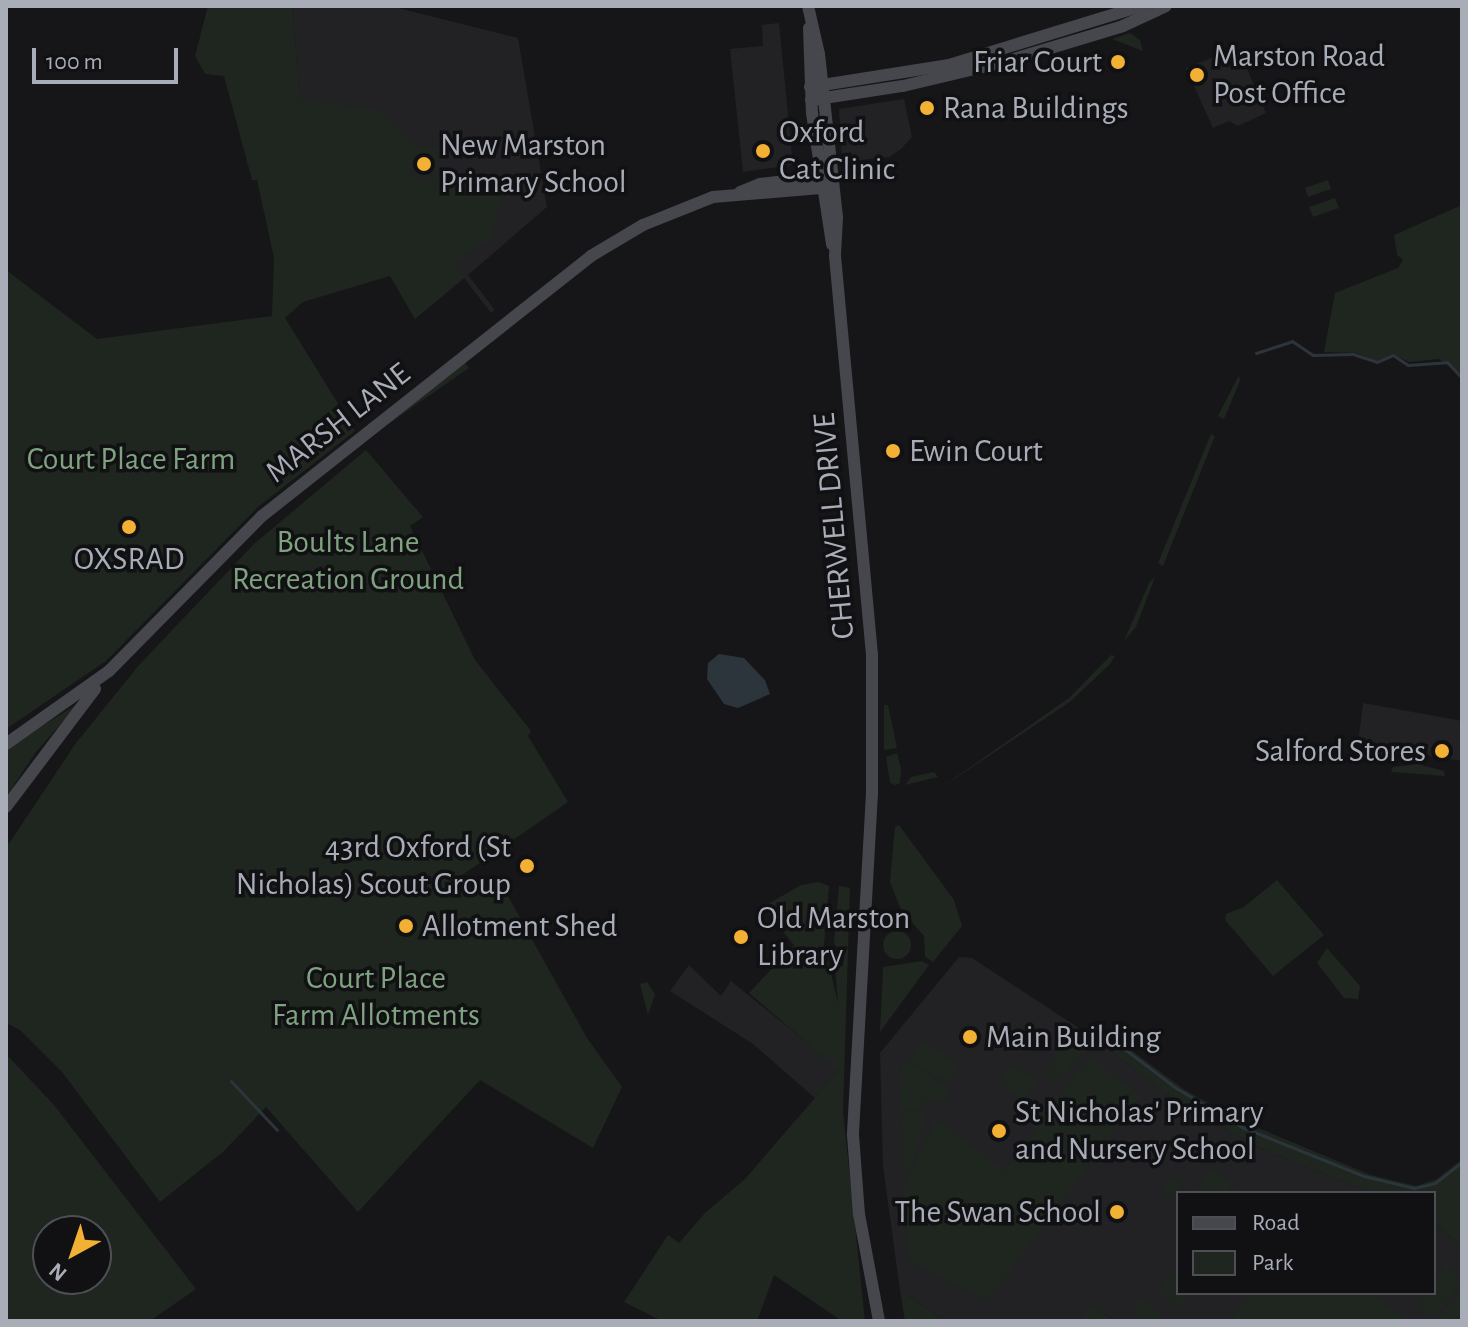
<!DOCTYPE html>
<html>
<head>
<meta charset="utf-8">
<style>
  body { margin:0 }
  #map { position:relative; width:1468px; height:1327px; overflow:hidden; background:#161618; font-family:"Alegreya Sans",sans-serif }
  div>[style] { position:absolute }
  .built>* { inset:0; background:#222225 }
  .green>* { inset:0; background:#1e261f }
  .round { border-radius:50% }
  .water>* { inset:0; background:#2c353c }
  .stream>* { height:3px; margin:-1.5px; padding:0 1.5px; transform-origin:1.5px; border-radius:1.5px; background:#2c353c }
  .secondary>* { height:12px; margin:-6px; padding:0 6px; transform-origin:6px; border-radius:6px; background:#45474d }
  .dots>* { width:22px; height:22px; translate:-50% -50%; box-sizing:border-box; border:4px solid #111113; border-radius:50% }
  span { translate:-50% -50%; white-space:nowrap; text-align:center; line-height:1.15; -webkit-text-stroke:7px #111113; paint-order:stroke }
  .poi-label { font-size:32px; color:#a8adb8 }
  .left { translate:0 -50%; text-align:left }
  .right { translate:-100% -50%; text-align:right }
  .street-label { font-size:32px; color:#a8adb8 }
  .park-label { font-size:32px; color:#7fa381 }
  .frame { position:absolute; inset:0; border:8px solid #a8adb8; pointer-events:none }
  .legend { position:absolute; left:1176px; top:1191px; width:260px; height:104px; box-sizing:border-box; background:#111113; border:2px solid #4d4f55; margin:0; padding:10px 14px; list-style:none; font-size:24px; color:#a8adb8 }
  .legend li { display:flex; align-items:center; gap:16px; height:40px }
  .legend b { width:40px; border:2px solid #4d4f55 }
  .north { position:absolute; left:32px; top:1215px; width:80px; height:80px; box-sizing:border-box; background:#111113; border:2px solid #4d4f55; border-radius:50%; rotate:220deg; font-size:22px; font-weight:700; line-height:32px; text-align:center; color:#a8adb8 }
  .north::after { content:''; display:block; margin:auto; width:28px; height:36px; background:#f2b134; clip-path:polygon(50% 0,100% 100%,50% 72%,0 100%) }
  .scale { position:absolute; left:32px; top:48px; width:146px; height:36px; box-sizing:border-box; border:4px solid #a8adb8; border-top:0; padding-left:10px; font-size:24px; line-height:28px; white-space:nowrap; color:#a8adb8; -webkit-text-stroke:6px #111113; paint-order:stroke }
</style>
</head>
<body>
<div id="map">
  <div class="built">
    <i style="clip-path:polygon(292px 6px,390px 6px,518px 38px,547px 207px,468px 275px,495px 310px,491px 313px,464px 278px,415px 319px,300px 98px)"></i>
    <i style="clip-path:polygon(779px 23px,793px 165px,743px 172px,730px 49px,763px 46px,762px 25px)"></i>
    <i style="clip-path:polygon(1230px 51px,1241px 55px,1266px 113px,1238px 126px,1229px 121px,1213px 128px,1186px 68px)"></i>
    <i style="clip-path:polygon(904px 99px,912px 137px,901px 149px,889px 157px,842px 162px,839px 109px)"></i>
    <i style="clip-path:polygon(1363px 703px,1462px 721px,1462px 761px,1412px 753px,1366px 760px,1358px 744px)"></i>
    <i style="clip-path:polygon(959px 957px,972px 958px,1094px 1038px,1185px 1108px,1264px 1150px,1372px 1193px,1178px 1193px,1178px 1293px,1434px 1293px,1434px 1222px,1462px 1247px,1462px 1321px,1114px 1321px,1092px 1305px,1079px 1321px,944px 1321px,900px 1290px,883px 1166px,880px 1053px)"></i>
    <i style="clip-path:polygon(689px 965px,721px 996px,731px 981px,840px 1069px,815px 1098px,753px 1044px,670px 991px)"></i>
  </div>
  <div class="green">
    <i style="clip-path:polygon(208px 6px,292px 6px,300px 98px,378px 110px,412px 144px,440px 149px,436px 171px,425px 177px,411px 169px,409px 176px,426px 180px,434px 174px,503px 190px,492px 239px,453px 264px,464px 278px,415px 319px,390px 276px,303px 302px,285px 318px,355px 431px,258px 507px,106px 661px,6px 729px,6px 270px,97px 339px,272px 316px,274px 258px,257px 180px,252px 180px,224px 76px,205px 74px,195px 56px)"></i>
    <i style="clip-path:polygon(1130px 33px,1140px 40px,1143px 51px,1112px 39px)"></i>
    <i style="clip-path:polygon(1328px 180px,1331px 189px,1308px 197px,1305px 188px)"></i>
    <i style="clip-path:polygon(1335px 198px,1339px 208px,1313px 217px,1309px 207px)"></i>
    <i style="clip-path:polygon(1462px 205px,1462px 376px,1439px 359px,1409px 362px,1393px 354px,1378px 361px,1356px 353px,1324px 352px,1335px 293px,1398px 268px,1403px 260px,1397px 255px,1394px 235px)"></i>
    <i style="clip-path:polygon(465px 363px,469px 368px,387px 425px,386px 423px)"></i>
    <i style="clip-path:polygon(1239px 375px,1240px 381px,1224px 419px,1218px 416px)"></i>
    <i style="clip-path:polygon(1219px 426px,1163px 566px,1158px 563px,1211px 434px,1215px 436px)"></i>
    <i style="clip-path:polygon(366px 450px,423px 517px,410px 526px,475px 660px,531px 731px,528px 736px,568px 802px,455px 880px,464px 897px,504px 889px,587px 1038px,622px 1087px,593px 1148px,480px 1080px,358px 1212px,266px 1107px,224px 1151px,160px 1202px,62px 1072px,20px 1030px,6px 1023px,6px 848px,76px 743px,139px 665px,254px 544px)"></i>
    <i style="clip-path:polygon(1155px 577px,1136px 627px,1124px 641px,1149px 583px)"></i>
    <i style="clip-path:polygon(1111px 655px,1115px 656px,1110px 664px,1071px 701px,932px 794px,1069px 698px)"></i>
    <i style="clip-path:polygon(79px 703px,36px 752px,6px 797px,6px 748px)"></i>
    <i style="clip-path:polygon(884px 705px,888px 705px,897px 748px,884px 750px)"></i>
    <i style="clip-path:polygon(897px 753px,901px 768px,900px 783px,895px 785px,890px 783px,886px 757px)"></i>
    <i style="clip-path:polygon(1418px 764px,1444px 771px,1445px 776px,1391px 772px,1393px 767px)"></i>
    <i style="clip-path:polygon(934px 772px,938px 777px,905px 785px,911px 777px)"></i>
    <i style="clip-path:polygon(899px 825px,954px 900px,962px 926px,933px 962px,925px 957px,924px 936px,901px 910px,890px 882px,895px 827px)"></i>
    <i style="clip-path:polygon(1277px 880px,1324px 935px,1273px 976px,1225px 920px,1226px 914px,1244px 907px)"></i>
    <i style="clip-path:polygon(818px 882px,829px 886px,824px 945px,838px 1003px,835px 967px,843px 966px,844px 958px,834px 943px,839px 886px,850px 888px,843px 1111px,865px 1321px,842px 1321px,774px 1275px,757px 1321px,662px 1321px,624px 1302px,668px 1235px,679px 1243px,705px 1213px,745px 1179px,839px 1070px,749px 993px,794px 945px,763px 907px,801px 885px)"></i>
    <i class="round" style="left:883px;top:931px;width:28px;height:28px"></i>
    <i style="clip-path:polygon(1327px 948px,1360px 986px,1358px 999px,1344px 998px,1317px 963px)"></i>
    <i style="clip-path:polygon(922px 961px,929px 965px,880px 1032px,883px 967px)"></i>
    <i style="clip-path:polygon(647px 982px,655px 994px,648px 1015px,640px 984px)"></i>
    <i style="clip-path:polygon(1072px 1027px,1092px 1039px,1058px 1083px,1045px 1075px)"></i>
    <i style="clip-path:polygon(921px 1042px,960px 1064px,948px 1083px,910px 1061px)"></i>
    <i style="clip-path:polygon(1124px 1045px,1185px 1090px,1239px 1120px,1371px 1175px,1416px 1186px,1437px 1179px,1462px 1159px,1462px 1247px,1434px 1222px,1434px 1193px,1372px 1193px,1264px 1150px,1185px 1108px,1112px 1052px)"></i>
    <i style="clip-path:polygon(evenodd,6px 1054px,54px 1105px,196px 1289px,150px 1321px,6px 1321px,6px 1054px,96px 1231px,96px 1279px,48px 1279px,48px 1231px,96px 1231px)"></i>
    <i style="clip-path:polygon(1089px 1056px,1141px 1096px,987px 1302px,909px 1260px,904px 1184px,936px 1118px,1005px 1171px)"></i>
    <i style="clip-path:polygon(902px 1059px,951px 1089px,940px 1104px,928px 1099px,922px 1108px,899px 1112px)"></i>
    <i style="clip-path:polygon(1010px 1063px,1038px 1080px,1025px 1101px,998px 1084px)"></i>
    <i style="clip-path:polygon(922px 1111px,925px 1123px,910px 1168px,904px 1168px,901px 1113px)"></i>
    <i style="clip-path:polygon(1212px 1168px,1233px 1184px,1226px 1193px,1193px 1193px)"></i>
    <i class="round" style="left:1163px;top:1177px;width:18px;height:18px"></i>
    <i style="clip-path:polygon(1447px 1263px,1462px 1281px,1433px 1318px,1415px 1303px,1423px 1293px,1434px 1293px,1434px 1279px)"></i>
    <i style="clip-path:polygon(1178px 1265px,1178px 1293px,1190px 1293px,1179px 1308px,1158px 1292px)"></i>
    <i style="clip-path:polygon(1462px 1288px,1462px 1321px,1436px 1321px)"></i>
    <i style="clip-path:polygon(900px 1290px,944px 1321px,905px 1321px)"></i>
    <i style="clip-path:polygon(1250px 1293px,1370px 1293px,1408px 1321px,1230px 1321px)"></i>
    <i style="clip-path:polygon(1145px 1300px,1159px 1312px,1161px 1321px,1147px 1321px,1133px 1312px,1137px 1301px)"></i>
    <i style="clip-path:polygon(1092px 1304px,1108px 1317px,1114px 1321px,1079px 1321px)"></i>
  </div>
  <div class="water">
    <i style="clip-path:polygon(719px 654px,744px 658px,765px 680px,770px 694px,738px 708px,724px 704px,707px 679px,708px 663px)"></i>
  </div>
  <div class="stream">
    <i style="left:1256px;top:353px;width:38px;rotate:-18deg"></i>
    <i style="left:1292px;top:341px;width:25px;rotate:34deg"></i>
    <i style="left:1313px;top:355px;width:40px;rotate:-1.4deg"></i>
    <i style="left:1353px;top:354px;width:25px;rotate:18deg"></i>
    <i style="left:1377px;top:362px;width:17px;rotate:-24deg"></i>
    <i style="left:1393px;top:355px;width:18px;rotate:34deg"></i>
    <i style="left:1408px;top:365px;width:39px;rotate:-4deg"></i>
    <i style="left:1447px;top:362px;width:22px;rotate:47deg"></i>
    <i style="left:1118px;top:1044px;width:73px;rotate:37.2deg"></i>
    <i style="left:1176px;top:1088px;width:77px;rotate:30.6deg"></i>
    <i style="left:1242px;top:1127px;width:131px;rotate:21.9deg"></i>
    <i style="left:1364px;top:1176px;width:51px;rotate:13.5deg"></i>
    <i style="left:1414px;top:1188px;width:22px;rotate:-13deg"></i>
    <i style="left:1435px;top:1183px;width:34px;rotate:-38deg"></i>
    <i style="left:231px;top:1081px;width:67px;rotate:46.8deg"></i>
  </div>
  <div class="secondary">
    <i style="left:808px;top:6px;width:49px;rotate:77.1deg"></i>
    <i style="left:819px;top:54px;width:164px;rotate:83.7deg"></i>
    <i style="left:837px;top:217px;width:39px;rotate:93deg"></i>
    <i style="left:835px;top:256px;width:400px;rotate:84.7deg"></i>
    <i style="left:872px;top:654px;width:139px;rotate:90deg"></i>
    <i style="left:872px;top:793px;width:343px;rotate:93.2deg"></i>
    <i style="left:853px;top:1135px;width:79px;rotate:85.7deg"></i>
    <i style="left:859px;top:1214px;width:109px;rotate:79.4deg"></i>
    <i style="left:809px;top:28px;width:85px;rotate:88deg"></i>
    <i style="left:812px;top:113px;width:133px;rotate:81.3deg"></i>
    <i style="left:810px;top:87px;width:141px;rotate:-9deg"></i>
    <i style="left:949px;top:65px;width:201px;rotate:-17.1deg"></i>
    <i style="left:811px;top:100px;width:93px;rotate:-8.7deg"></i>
    <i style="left:903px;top:86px;width:104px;rotate:-13.4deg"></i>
    <i style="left:1004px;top:62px;width:124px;rotate:-16.8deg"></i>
    <i style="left:1123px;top:26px;width:47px;rotate:-24.9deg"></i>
    <i style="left:740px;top:192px;width:22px;rotate:-22deg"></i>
    <i style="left:760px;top:184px;width:67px;rotate:-6.8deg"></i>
    <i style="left:6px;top:744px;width:126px;rotate:-35.3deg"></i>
    <i style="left:109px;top:671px;width:218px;rotate:-45.4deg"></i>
    <i style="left:262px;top:516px;width:419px;rotate:-38.3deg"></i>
    <i style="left:591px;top:256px;width:61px;rotate:-30.8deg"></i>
    <i style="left:643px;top:225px;width:75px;rotate:-21.8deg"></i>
    <i style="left:713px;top:197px;width:120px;rotate:-4.8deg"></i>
    <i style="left:6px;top:807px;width:148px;rotate:-53deg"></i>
  </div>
  <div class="dots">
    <i style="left:1118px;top:62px;background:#f2b134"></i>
    <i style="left:1197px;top:75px;background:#f2b134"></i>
    <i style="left:927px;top:108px;background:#f2b134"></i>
    <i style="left:763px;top:151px;background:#f2b134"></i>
    <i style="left:424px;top:164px;background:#f2b134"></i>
    <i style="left:893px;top:451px;background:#f2b134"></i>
    <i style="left:129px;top:527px;background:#f2b134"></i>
    <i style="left:1442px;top:751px;background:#f2b134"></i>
    <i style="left:527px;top:866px;background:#f2b134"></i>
    <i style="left:406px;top:926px;background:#f2b134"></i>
    <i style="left:741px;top:937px;background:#f2b134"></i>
    <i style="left:970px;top:1037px;background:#f2b134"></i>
    <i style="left:999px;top:1131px;background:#f2b134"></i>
    <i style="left:1117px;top:1212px;background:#f2b134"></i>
  </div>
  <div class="poi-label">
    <span class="left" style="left:1213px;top:75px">Marston Road<br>Post Office</span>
    <span class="right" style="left:1102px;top:62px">Friar Court</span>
    <span class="left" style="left:943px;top:108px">Rana Buildings</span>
    <span class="left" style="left:779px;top:151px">Oxford<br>Cat Clinic</span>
    <span class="left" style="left:440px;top:164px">New Marston<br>Primary School</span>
    <span class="left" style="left:909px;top:451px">Ewin Court</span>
    <span style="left:129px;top:559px">OXSRAD</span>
    <span class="right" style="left:1426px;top:751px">Salford Stores</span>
    <span class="right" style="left:511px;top:866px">43rd Oxford (St<br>Nicholas) Scout Group</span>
    <span class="left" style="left:757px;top:937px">Old Marston<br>Library</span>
    <span class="left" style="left:422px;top:926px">Allotment Shed</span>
    <span class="left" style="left:986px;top:1037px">Main Building</span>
    <span class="left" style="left:1015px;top:1131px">St Nicholas' Primary<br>and Nursery School</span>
    <span class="right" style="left:1101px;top:1212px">The Swan School</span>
  </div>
  <div class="street-label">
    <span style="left:338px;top:423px;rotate:-38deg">MARSH LANE</span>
    <span style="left:834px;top:526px;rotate:-95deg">CHERWELL DRIVE</span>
  </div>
  <div class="park-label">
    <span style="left:131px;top:459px">Court Place Farm</span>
    <span style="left:348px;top:561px">Boults Lane<br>Recreation Ground</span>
    <span style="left:376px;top:997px">Court Place<br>Farm Allotments</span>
  </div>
  <div class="frame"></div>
  <ul class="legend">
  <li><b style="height:10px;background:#45474d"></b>Road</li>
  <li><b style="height:22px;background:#1e261f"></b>Park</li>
  </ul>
  <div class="north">N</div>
  <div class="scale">100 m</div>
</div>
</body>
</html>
